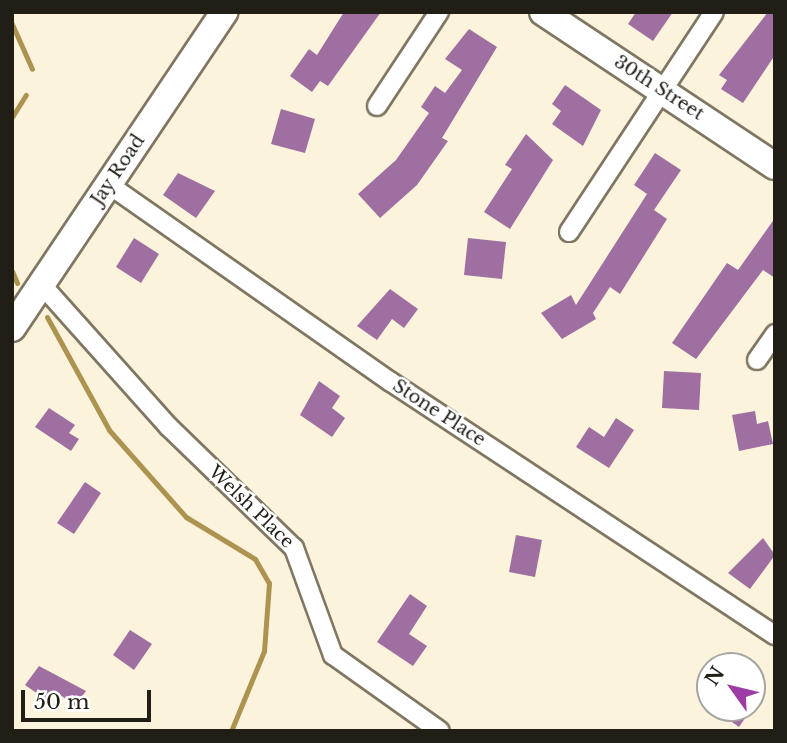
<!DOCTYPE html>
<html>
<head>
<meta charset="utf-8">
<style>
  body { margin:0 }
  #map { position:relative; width:787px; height:743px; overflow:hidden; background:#fcf3dc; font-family:"Libre Baskerville",serif }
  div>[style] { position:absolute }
  .stream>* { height:5px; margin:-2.5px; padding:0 2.5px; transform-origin:2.5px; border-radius:2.5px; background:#ad9350 }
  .building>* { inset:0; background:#9f6fa1 }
  .roads { filter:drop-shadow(2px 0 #7f7763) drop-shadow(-2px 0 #7f7763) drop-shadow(0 2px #7f7763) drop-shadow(0 -2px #7f7763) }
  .street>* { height:18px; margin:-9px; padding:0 9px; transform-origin:9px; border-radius:9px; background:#fff }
  .secondary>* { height:26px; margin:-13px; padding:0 13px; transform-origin:13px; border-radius:13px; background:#fff }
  span { translate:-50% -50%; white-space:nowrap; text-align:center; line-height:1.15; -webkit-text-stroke:5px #fff; paint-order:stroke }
  .street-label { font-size:18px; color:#211e16 }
  .frame { position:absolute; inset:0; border:14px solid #211e16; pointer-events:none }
  .north { position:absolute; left:696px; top:652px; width:70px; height:70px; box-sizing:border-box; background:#fff; border:2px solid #a6a5a2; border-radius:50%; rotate:304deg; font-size:19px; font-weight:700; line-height:28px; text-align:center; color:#211e16 }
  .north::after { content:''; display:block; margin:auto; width:24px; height:32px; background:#9d3ca4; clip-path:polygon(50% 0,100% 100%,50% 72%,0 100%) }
  .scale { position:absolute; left:21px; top:690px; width:130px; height:32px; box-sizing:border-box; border:4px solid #211e16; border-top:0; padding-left:9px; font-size:21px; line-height:24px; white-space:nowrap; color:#211e16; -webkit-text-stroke:5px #fff; paint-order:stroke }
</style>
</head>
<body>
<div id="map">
  <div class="stream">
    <i style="left:12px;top:24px;width:49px;rotate:66deg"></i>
    <i style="left:12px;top:117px;width:26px;rotate:-58deg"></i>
    <i style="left:12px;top:271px;width:13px;rotate:67deg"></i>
    <i style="left:47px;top:317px;width:129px;rotate:61.2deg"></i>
    <i style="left:109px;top:430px;width:116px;rotate:48.5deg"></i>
    <i style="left:186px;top:517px;width:81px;rotate:31.3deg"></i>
    <i style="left:255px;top:559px;width:28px;rotate:60deg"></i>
    <i style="left:269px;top:583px;width:68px;rotate:94.2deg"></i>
    <i style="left:264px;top:651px;width:87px;rotate:112.4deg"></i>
  </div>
  <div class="building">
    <i style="clip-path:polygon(344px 12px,381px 12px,328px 86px,320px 81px,312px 92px,290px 76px,309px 49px,317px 55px)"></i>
    <i style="clip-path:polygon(636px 12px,673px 12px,653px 41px,628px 24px)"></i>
    <i style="clip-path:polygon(768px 12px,775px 12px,775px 55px,743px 103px,721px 89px,727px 80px,719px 75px)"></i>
    <i style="clip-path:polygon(469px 29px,497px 47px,442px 138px,448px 141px,417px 185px,380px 218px,358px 194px,396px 160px,429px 113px,421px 107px,435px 86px,445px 93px,462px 70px,445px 59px)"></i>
    <i style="clip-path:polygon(565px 85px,601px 110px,583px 146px,552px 124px,561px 111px,552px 104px)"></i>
    <i style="clip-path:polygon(281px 109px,315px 119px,305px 153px,271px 144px)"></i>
    <i style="clip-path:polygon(526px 134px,553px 160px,510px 229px,484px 212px,512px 169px,505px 165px)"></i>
    <i style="clip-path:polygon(655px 153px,681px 170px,654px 210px,667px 219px,620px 294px,610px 287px,593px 313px,596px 319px,562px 339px,541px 313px,571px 295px,576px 305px,647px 194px,634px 185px)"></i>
    <i style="clip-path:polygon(178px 173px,215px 191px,196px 218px,163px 195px)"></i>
    <i style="clip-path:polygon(775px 218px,775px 278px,763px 270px,696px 359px,672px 343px,727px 263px,738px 270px)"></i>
    <i style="clip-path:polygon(134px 238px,159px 254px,141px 283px,116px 267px)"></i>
    <i style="clip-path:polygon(468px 238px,506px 242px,502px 279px,464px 275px)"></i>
    <i style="clip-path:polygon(390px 289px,418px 309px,404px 328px,392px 319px,377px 340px,357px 326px)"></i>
    <i style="clip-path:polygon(664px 371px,701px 373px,699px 410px,662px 408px)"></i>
    <i style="clip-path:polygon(319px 381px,340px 396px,332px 408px,345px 418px,332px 437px,300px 415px)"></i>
    <i style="clip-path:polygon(49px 408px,75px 425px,69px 433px,79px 439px,71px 451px,35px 427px)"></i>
    <i style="clip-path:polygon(755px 411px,757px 424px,768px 421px,773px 444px,739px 451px,732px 415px)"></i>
    <i style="clip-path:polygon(616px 418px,634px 430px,609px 468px,576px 447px,589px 427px,604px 437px)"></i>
    <i style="clip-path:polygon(85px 482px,101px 493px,74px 534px,57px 523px)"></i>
    <i style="clip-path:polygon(516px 535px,542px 540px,535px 577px,509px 572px)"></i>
    <i style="clip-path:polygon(763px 538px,775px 555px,750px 589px,728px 573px)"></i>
    <i style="clip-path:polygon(410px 594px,427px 606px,409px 634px,427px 646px,413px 666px,377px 642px)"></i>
    <i style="clip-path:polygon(130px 630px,152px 644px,134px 670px,113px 655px)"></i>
    <i style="clip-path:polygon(39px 666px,86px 691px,75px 706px,55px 691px,48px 701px,25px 685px)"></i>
    <i style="clip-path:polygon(712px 708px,752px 708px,739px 727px)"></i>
  </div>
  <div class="roads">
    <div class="street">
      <i style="left:377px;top:106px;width:113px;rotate:-56.6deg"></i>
      <i style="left:108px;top:184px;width:345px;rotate:35deg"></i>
      <i style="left:391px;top:382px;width:460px;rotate:33.4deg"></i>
      <i style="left:569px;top:232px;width:263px;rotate:-56.6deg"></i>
      <i style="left:42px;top:285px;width:191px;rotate:48.2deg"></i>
      <i style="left:169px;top:427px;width:174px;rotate:44.1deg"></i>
      <i style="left:294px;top:548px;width:114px;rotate:70deg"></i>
      <i style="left:333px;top:655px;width:131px;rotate:35.4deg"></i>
      <i style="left:757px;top:360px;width:32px;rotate:-55deg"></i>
    </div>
    <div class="secondary">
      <i style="left:543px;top:12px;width:278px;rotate:33.6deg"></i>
      <i style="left:12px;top:328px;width:381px;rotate:-56.1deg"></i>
    </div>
  </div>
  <div class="street-label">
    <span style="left:659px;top:88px;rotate:33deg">30th Street</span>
    <span style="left:118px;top:170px;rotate:-56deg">Jay Road</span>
    <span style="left:439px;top:413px;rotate:33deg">Stone Place</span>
    <span style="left:251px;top:507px;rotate:44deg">Welsh Place</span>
  </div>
  <div class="frame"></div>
  <div class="north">N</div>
  <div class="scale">50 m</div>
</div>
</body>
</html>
